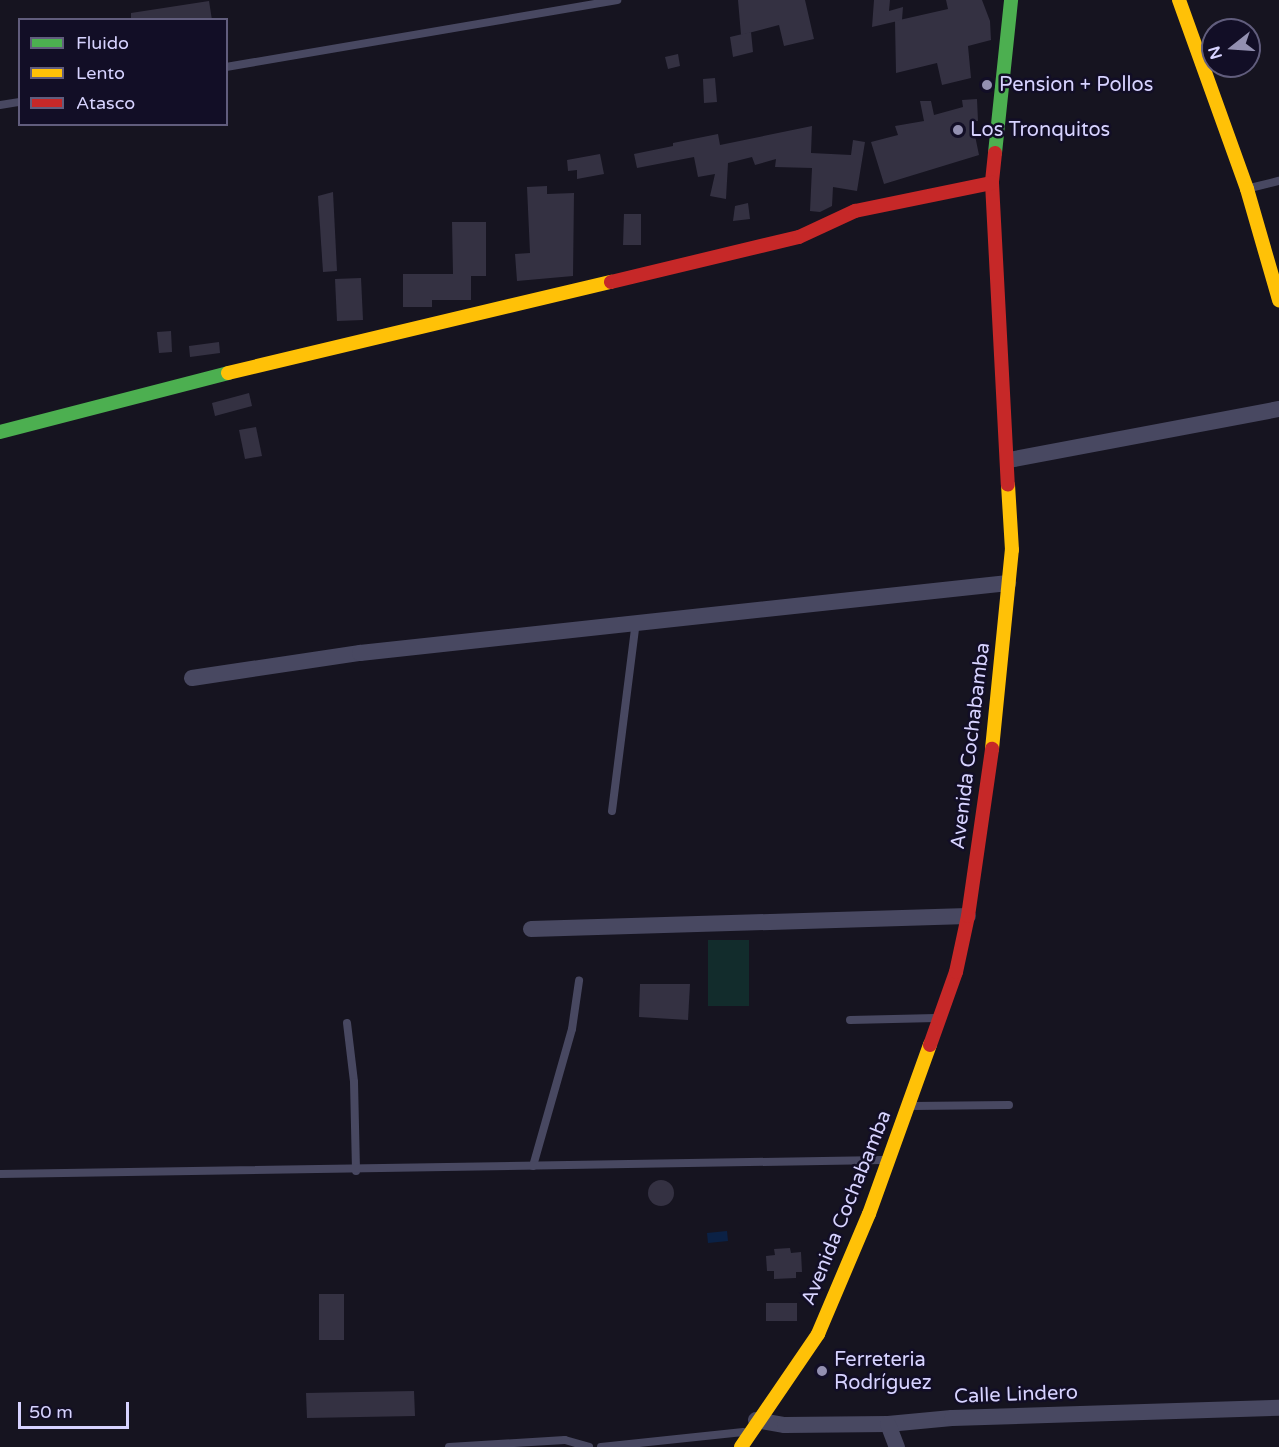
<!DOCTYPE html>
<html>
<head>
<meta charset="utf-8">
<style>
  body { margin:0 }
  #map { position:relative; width:1279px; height:1447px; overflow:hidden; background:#161420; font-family:"Varela Round",sans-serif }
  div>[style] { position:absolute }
  .green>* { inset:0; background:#122c2c }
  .water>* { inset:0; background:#0b2145 }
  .building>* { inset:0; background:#343142 }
  .round { border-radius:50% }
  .lane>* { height:8px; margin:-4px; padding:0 4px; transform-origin:4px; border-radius:4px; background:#484861 }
  .street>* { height:16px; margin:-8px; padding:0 8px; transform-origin:8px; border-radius:8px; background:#484861 }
  .fast>* { height:14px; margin:-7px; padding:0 7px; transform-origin:7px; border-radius:7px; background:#4caf50 }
  .slow>* { height:14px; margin:-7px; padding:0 7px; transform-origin:7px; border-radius:7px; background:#ffc107 }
  .jam>* { height:14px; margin:-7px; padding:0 7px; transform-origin:7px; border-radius:7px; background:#c62828 }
  .dots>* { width:16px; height:16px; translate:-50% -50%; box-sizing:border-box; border:3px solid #120e26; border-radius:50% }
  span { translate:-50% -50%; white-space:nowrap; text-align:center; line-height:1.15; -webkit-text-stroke:5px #120e26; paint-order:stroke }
  .poi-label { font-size:20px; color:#d7d3ff }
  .left { translate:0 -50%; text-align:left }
  .street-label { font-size:20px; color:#d7d3ff }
  .legend { position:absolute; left:18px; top:18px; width:210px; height:108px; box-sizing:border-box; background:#120e26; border:2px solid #615d7d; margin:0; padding:8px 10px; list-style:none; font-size:18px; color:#d7d3ff }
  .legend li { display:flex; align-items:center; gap:12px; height:30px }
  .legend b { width:30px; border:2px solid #615d7d }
  .north { position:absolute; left:1201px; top:18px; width:60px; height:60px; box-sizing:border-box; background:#120e26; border:2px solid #615d7d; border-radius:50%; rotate:253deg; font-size:16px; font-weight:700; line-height:24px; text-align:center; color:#d7d3ff }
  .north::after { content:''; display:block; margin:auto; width:21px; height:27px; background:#9390b1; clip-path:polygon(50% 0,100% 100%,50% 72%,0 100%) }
  .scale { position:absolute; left:18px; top:1402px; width:111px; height:27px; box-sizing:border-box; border:3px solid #d7d3ff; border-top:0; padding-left:8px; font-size:18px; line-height:21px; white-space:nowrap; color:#d7d3ff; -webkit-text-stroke:4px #120e26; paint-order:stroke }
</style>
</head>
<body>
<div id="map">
  <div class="green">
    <i style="clip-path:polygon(708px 940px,749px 940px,749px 1006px,708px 1006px)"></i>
  </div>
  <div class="water">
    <i style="clip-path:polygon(727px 1231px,728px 1241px,708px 1243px,707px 1233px)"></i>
  </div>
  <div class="building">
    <i style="clip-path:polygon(738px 0,805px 0,814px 39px,784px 46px,779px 25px,741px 35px)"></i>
    <i style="clip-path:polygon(874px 0,890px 0,889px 11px,903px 7px,902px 20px,872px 27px)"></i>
    <i style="clip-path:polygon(946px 0,982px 0,990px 21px,991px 40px,968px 46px,971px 78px,942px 85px,937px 63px,896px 73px,895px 21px,948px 9px)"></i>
    <i style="clip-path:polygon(209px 1px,212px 20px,131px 20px,131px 13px)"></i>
    <i style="clip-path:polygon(751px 32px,753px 52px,733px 57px,730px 37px)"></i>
    <i style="clip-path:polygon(678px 54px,680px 66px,668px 69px,665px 57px)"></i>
    <i style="clip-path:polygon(715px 78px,717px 102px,704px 103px,703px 79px)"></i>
    <i style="clip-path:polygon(977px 99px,978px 121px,972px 121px,979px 155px,884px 184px,871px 142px,898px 135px,895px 126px,924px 121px,920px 101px,931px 101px,934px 115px,963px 107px,962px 100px)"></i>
    <i style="clip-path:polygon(812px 126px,811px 153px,851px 155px,853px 140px,865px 142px,857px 191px,833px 187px,832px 206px,820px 212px,810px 211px,812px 168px,775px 167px,776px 159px,755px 165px,752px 157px,728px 163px,726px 199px,710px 196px,715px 174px,698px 177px,694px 157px,637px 168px,634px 154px,673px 146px,673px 143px,718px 134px,720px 145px)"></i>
    <i style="clip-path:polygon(600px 154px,604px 174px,577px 179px,577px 170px,568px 171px,567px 160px)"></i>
    <i style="clip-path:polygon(547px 186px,547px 194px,574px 193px,573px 276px,517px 281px,515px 254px,530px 253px,527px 187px)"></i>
    <i style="clip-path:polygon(333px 192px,337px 271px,323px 272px,318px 196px)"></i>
    <i style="clip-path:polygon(748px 203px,750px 219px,733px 221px,735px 206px)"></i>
    <i style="clip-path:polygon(624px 214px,641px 214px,641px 245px,623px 245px)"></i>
    <i style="clip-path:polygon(452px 222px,486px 222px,486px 276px,471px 276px,471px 300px,432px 300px,432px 307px,403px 307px,403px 274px,453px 274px)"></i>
    <i style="clip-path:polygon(361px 278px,363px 320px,337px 321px,335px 279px)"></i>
    <i style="clip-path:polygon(171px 331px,172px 352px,159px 353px,157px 332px)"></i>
    <i style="clip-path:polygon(219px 342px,220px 353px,190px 357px,189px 346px)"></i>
    <i style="clip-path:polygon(249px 393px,252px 406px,215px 416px,212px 403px)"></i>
    <i style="clip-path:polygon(256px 427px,262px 456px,245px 459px,239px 430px)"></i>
    <i style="clip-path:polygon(640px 984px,690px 984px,688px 1020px,639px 1017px)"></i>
    <i class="round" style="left:648px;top:1180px;width:26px;height:26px"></i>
    <i style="clip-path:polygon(790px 1248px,791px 1253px,801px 1252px,802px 1272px,796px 1272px,796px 1278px,774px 1279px,774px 1271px,767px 1271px,766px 1256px,775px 1255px,774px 1249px)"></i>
    <i style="clip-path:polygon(319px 1294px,344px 1294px,344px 1340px,319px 1340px)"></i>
    <i style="clip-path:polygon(766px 1303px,797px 1303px,797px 1321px,766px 1321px)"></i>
    <i style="clip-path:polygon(414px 1391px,415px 1416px,307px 1418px,306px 1393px)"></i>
  </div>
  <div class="lane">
    <i style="left:226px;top:67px;width:397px;rotate:-9.7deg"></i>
    <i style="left:0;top:105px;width:20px;rotate:-9deg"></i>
    <i style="left:1250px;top:188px;width:30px;rotate:-14deg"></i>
    <i style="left:612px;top:811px;width:191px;rotate:-82.8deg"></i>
    <i style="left:850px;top:1020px;width:86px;rotate:-1.3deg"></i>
    <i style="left:347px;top:1023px;width:59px;rotate:83.2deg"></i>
    <i style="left:354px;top:1082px;width:89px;rotate:88.7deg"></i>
    <i style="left:912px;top:1106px;width:97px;rotate:-0.6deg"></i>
    <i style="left:533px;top:1166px;width:142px;rotate:-74.1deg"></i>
    <i style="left:572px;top:1029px;width:49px;rotate:-81.7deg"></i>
    <i style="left:0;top:1174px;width:883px;rotate:-0.91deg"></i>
    <i style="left:449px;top:1447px;width:116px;rotate:-3.5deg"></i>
    <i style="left:565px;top:1440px;width:25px;rotate:16deg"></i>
    <i style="left:601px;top:1447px;width:143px;rotate:-6deg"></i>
  </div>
  <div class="street">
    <i style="left:1009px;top:460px;width:275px;rotate:-10.7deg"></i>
    <i style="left:192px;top:678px;width:170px;rotate:-8.5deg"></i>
    <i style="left:360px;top:653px;width:652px;rotate:-6.17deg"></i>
    <i style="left:531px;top:929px;width:437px;rotate:-1.7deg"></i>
    <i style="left:756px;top:1420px;width:29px;rotate:10deg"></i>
    <i style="left:785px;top:1425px;width:103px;rotate:-0.6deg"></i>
    <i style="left:888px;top:1424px;width:64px;rotate:-5.4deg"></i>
    <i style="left:952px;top:1418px;width:327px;rotate:-1.8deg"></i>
    <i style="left:888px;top:1424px;width:25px;rotate:69deg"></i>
  </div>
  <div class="fast">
    <i style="left:995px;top:153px;width:154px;rotate:-84deg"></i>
    <i style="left:0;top:432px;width:236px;rotate:-14.5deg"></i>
  </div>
  <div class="slow">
    <i style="left:1179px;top:0;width:201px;rotate:70.2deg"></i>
    <i style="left:1247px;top:189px;width:116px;rotate:73.9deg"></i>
    <i style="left:228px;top:373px;width:394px;rotate:-13.4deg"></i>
    <i style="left:992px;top:749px;width:200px;rotate:-84.3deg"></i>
    <i style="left:1012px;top:550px;width:65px;rotate:-93.5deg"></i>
    <i style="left:741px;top:1447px;width:137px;rotate:-55.7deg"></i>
    <i style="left:818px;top:1334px;width:130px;rotate:-67deg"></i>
    <i style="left:869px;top:1214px;width:180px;rotate:-70.2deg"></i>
  </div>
  <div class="jam">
    <i style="left:995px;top:153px;width:30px;rotate:96deg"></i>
    <i style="left:992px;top:183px;width:302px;rotate:87deg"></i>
    <i style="left:611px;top:282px;width:193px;rotate:-13.5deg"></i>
    <i style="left:799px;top:237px;width:62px;rotate:-24.9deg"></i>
    <i style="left:855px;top:211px;width:140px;rotate:-11.6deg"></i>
    <i style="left:930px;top:1045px;width:77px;rotate:-70.4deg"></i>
    <i style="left:956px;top:972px;width:57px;rotate:-77.9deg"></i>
    <i style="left:968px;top:916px;width:169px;rotate:-81.8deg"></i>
  </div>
  <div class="dots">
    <i style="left:987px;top:85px;background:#9390b1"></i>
    <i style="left:958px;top:130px;background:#9390b1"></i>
    <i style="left:822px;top:1371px;background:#9390b1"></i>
  </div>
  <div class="poi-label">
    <span class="left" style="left:999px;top:85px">Pension + Pollos</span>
    <span class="left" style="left:970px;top:130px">Los Tronquitos</span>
    <span class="left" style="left:834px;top:1372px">Ferreteria<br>Rodríguez</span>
  </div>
  <div class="street-label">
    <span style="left:971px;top:746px;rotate:-83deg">Avenida Cochabamba</span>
    <span style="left:847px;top:1208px;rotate:-68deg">Avenida Cochabamba</span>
    <span style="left:1016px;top:1395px;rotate:-2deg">Calle Lindero</span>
  </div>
  <ul class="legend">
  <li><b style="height:8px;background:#4caf50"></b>Fluido</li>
  <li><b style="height:8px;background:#ffc107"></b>Lento</li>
  <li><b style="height:8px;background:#c62828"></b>Atasco</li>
  </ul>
  <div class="north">N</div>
  <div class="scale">50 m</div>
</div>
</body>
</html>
